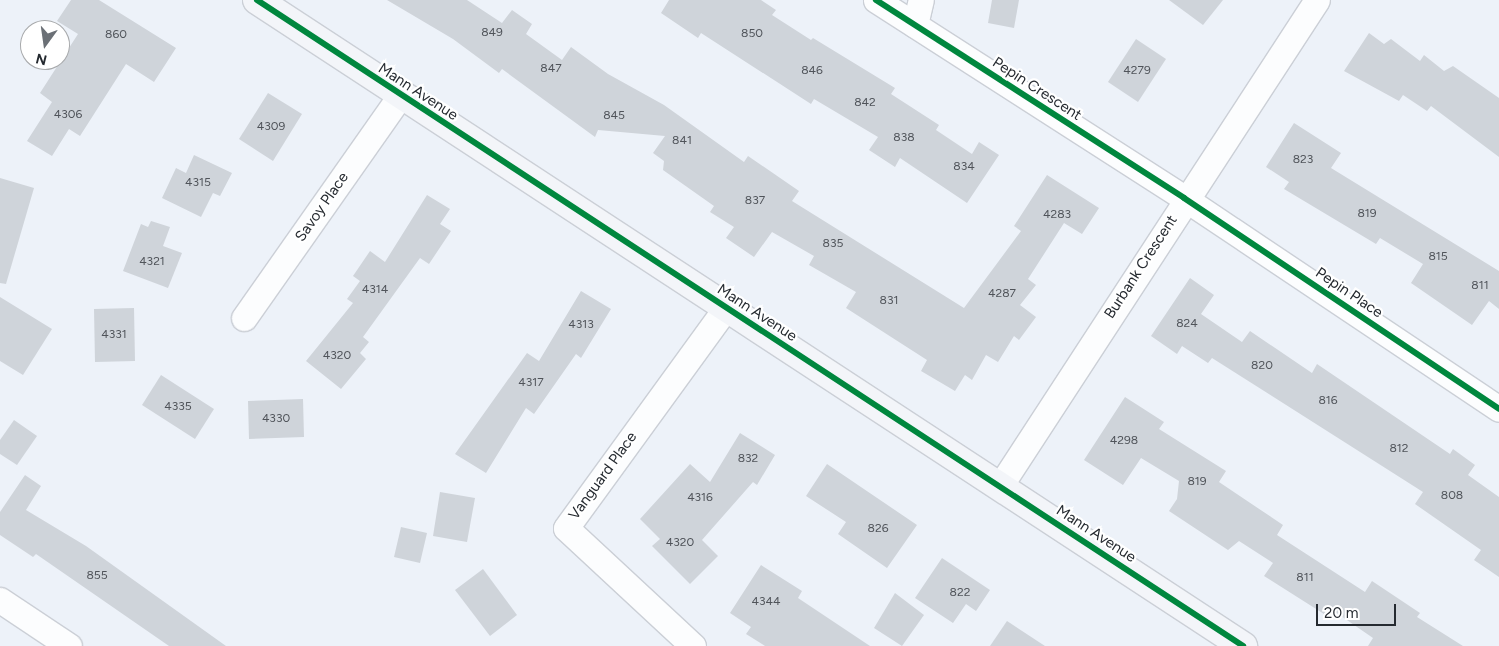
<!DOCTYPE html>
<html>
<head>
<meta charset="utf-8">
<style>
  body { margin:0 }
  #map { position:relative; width:1499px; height:646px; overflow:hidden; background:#edf2f9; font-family:Figtree,sans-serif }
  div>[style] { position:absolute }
  .building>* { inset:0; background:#cfd4da }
  .roads { filter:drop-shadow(1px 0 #cbcfd6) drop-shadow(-1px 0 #cbcfd6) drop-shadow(0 1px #cbcfd6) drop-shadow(0 -1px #cbcfd6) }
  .street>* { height:25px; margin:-12.5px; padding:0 12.5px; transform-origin:12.5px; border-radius:12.5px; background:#fcfdfe }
  .secondary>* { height:28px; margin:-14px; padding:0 14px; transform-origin:14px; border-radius:14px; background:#f3f5f9 }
  .cycleway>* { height:6px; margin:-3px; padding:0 3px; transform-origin:3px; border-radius:3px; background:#00873e }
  span { translate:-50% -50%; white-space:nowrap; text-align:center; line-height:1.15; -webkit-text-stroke:4.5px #fff; paint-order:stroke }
  .number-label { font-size:12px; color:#50545a }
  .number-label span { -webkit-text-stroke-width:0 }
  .street-label { font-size:15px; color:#252a30 }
  .north { position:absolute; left:20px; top:20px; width:50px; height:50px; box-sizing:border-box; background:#fff; border:1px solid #a8aaac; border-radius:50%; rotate:194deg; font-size:14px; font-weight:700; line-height:20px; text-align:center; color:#252a30 }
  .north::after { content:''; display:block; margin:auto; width:18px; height:22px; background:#6b7076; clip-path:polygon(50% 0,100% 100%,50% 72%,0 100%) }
  .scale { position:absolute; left:1316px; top:604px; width:80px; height:22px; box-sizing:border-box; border:2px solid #252a30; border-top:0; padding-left:6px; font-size:15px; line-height:18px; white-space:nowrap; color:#252a30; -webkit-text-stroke:4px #fff; paint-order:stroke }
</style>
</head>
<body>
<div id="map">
  <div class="building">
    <i style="clip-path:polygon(71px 0,99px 0,176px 48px,154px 82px,126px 64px,80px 136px,69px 129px,52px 156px,27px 141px,52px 102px,40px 93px,78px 34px,57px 21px)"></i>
    <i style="clip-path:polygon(387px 0,467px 0,502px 23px,512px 10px,532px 24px,526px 34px,562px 60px,571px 47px,608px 74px,664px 105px,744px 162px,748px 156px,799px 191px,792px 201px,964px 308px,1021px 231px,1014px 226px,1047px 175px,1099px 208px,1082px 234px,1064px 223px,1028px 279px,1036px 285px,1020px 305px,1036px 317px,1019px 340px,1014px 336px,998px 362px,986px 355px,972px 380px,965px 375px,955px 391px,921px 371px,927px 360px,846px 308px,856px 292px,809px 265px,814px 256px,772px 232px,754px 257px,726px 238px,734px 227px,710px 212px,714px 206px,663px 170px,664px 161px,653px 153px,665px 136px,598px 130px,595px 137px,502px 69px,499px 73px,453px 39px)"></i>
    <i style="clip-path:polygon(669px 0,761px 0,776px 10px,772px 15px,811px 40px,813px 38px,895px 88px,891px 94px,939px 125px,936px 130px,972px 154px,979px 142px,999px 155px,967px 203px,900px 158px,895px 167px,869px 150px,878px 137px,814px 99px,811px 104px,701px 33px,698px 38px,661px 13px)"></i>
    <i style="clip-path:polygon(992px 0,1019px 0,1014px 28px,988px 23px)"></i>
    <i style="clip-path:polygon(1169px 0,1223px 0,1203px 25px)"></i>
    <i style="clip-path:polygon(1369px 33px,1384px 44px,1391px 39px,1420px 61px,1424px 55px,1444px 71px,1453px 66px,1499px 98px,1499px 157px,1431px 106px,1427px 111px,1403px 95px,1399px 101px,1344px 71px)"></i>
    <i style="clip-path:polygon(1136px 39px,1166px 59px,1138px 102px,1108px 82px)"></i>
    <i style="clip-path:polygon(268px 93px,302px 114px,273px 161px,239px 139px)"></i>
    <i style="clip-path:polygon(1294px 123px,1341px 153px,1331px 168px,1499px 271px,1499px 309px,1489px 301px,1472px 325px,1411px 283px,1423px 264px,1380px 238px,1376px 244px,1284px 189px,1289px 182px,1266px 167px)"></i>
    <i style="clip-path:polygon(194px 155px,232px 173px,220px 196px,213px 193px,201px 217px,162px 198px,176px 168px,186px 173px)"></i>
    <i style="clip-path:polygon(0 178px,34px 188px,6px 284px,0 283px)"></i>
    <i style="clip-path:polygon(427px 195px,450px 209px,440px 224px,451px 231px,429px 264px,420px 258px,363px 337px,369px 342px,360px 353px,366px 359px,341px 389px,306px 361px,353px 303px,347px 299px,360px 281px,353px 276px,370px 251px,385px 262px)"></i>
    <i style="clip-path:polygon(151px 221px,170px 227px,163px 246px,182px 253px,168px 288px,123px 271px,141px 224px,148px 227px)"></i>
    <i style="clip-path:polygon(1190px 278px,1214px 295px,1201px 314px,1242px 342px,1250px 331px,1312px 373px,1317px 364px,1450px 454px,1453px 449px,1475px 465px,1468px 475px,1499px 497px,1499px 577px,1474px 560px,1481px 550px,1415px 504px,1423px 492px,1212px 358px,1208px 363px,1182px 346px,1177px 354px,1151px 336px)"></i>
    <i style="clip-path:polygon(581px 291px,611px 309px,581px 358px,576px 354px,534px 414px,526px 408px,486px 473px,455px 454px,527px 353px,539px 361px)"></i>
    <i style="clip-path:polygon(0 297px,52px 329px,23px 375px,0 361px)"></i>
    <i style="clip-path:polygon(134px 308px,135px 361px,95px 362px,94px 309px)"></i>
    <i style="clip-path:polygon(161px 375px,214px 409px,195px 439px,142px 405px)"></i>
    <i style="clip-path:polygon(1125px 397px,1164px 422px,1159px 429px,1226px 471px,1219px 482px,1283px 525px,1277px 535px,1365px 592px,1372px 581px,1420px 613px,1417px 617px,1463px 646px,1368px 646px,1373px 638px,1328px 607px,1324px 614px,1264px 576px,1273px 563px,1239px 541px,1228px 550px,1169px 511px,1177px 499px,1179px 481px,1141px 458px,1123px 485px,1084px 460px)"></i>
    <i style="clip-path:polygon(303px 399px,304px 437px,249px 439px,248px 401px)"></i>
    <i style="clip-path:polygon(14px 420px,37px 436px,17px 465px,0 454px,0 440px)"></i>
    <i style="clip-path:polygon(740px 433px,775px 455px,757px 485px,753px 482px,702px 540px,718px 556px,690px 584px,652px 546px,660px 539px,640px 519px,690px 464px,710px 482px)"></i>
    <i style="clip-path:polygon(827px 464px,917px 525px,887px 568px,838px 534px,846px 522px,806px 496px)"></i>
    <i style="clip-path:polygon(25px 475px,41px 486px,26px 510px,86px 546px,226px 646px,169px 646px,36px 554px,33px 557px,0 535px,0 512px)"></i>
    <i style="clip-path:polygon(440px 492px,475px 498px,467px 542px,433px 536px)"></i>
    <i style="clip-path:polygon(401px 527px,427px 533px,420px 563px,394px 557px)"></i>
    <i style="clip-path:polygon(942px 558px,990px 590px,976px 611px,966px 604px,953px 623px,915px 598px)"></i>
    <i style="clip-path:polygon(761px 565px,802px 591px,798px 598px,870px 646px,765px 646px,746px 634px,751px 627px,730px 613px)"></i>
    <i style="clip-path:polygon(483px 569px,517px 615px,490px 636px,455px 590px)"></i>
    <i style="clip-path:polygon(895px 593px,924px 615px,902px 646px,874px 628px)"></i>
    <i style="clip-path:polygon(1007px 621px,1045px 646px,990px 646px)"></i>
  </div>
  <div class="roads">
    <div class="street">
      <i style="left:876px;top:0;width:366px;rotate:32.7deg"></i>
      <i style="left:1184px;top:198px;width:379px;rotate:33.8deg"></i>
      <i style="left:915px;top:25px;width:26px;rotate:-77deg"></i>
      <i style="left:244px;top:318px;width:271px;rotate:-54.9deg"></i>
      <i style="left:1000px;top:486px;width:580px;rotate:-56.89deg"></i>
      <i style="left:0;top:600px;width:83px;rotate:33.7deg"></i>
      <i style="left:693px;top:646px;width:173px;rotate:-137.1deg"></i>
      <i style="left:566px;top:528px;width:272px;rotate:-54deg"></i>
    </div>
    <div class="secondary">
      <i style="left:257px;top:0;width:1179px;rotate:33.23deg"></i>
    </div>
  </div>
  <div class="cycleway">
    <i style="left:257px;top:0;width:1179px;rotate:33.23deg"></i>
    <i style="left:876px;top:0;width:366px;rotate:32.7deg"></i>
    <i style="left:1184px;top:198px;width:379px;rotate:33.8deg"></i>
  </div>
  <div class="number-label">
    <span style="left:492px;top:33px">849</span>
    <span style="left:752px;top:34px">850</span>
    <span style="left:116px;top:35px">860</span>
    <span style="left:551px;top:69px">847</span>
    <span style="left:812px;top:71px">846</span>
    <span style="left:1137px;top:71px">4279</span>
    <span style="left:865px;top:103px">842</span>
    <span style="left:68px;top:115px">4306</span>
    <span style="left:614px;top:116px">845</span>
    <span style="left:271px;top:127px">4309</span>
    <span style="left:904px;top:138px">838</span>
    <span style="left:682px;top:141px">841</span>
    <span style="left:1303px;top:160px">823</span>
    <span style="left:964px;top:167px">834</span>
    <span style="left:198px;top:183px">4315</span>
    <span style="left:755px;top:201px">837</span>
    <span style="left:1367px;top:214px">819</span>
    <span style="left:1057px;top:215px">4283</span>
    <span style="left:833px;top:244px">835</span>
    <span style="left:1438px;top:257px">815</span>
    <span style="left:152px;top:262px">4321</span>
    <span style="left:1480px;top:286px">811</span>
    <span style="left:375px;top:290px">4314</span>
    <span style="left:1002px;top:294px">4287</span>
    <span style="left:889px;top:301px">831</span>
    <span style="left:1187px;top:324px">824</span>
    <span style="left:581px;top:325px">4313</span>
    <span style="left:114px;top:335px">4331</span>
    <span style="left:337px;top:356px">4320</span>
    <span style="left:1262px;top:366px">820</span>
    <span style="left:531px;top:383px">4317</span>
    <span style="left:1328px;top:401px">816</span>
    <span style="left:178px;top:407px">4335</span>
    <span style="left:276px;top:419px">4330</span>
    <span style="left:1124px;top:441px">4298</span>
    <span style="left:1399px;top:449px">812</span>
    <span style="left:748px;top:459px">832</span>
    <span style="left:1197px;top:482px">819</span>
    <span style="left:1452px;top:496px">808</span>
    <span style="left:700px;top:498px">4316</span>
    <span style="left:878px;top:529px">826</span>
    <span style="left:680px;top:543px">4320</span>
    <span style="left:97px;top:576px">855</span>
    <span style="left:1305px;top:578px">811</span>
    <span style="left:960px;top:593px">822</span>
    <span style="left:766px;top:602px">4344</span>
  </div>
  <div class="street-label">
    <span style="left:1037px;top:89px;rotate:33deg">Pepin Crescent</span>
    <span style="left:418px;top:92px;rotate:33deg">Mann Avenue</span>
    <span style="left:322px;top:207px;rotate:-55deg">Savoy Place</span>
    <span style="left:1141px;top:267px;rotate:-57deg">Burbank Crescent</span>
    <span style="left:1349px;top:293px;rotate:34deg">Pepin Place</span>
    <span style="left:757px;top:313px;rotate:33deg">Mann Avenue</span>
    <span style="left:603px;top:476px;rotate:-54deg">Vanguard Place</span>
    <span style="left:1096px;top:534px;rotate:33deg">Mann Avenue</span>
  </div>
  <div class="north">N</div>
  <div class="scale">20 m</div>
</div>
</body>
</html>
